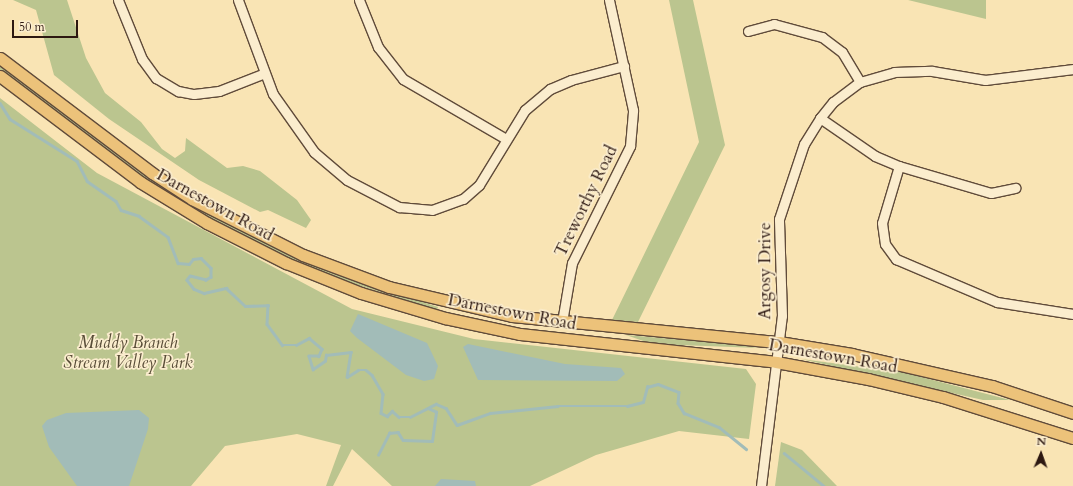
<!DOCTYPE html>
<html>
<head>
<meta charset="utf-8">
<style>
  body { margin:0 }
  #map { position:relative; width:1073px; height:486px; overflow:hidden; background:#f9e4b4; font-family:Cardo,serif }
  div>[style] { position:absolute }
  .green>* { inset:0; background:#bbc58f }
  .water>* { inset:0; background:#a2bcb8 }
  .stream>* { height:2.5px; margin:-1.25px; padding:0 1.25px; transform-origin:1.25px; border-radius:1.25px; background:#a2bcb8 }
  .roads { filter:drop-shadow(1px 0 #604b3a) drop-shadow(-1px 0 #604b3a) drop-shadow(0 1px #604b3a) drop-shadow(0 -1px #604b3a) }
  .minor>* { height:9px; margin:-4.5px; padding:0 4.5px; transform-origin:4.5px; border-radius:4.5px; background:#fbedce }
  .major>* { height:11px; margin:-5.5px; padding:0 5.5px; transform-origin:5.5px; border-radius:5.5px; background:#ecc27a }
  span { translate:-50% -50%; white-space:nowrap; text-align:center; line-height:1.15; -webkit-text-stroke:3.5px #fbedce; paint-order:stroke }
  .street-label { font-size:17px; color:#2d1811 }
  .park-label { font-size:17px; color:#584c37; font-style:italic }
  .north { position:absolute; left:1021px; top:434px; width:40px; height:40px; -webkit-text-stroke:3px #fbedce; paint-order:stroke; rotate:2deg; font-size:11px; font-weight:700; line-height:16px; text-align:center; color:#2d1811 }
  .north::after { content:''; display:block; margin:auto; width:14px; height:18px; background:#2d1811; clip-path:polygon(50% 0,100% 100%,50% 72%,0 100%) }
  .scale { position:absolute; left:12px; top:20px; width:66px; height:18px; box-sizing:border-box; border:2px solid #2d1811; border-top:0; padding-left:5px; font-size:12px; line-height:14px; white-space:nowrap; color:#2d1811; -webkit-text-stroke:3px #fbedce; paint-order:stroke }
</style>
</head>
<body>
<div id="map">
  <div class="green">
    <i style="clip-path:polygon(13px 0,67px 0,86px 58px,105px 93px,141px 122px,162px 149px,175px 158px,185px 151px,186px 138px,227px 168px,243px 166px,260px 171px,297px 200px,311px 220px,306px 228px,268px 210px,260px 212px,199px 180px,109px 119px,54px 75px,36px 10px)"></i>
    <i style="clip-path:polygon(669px 0,693px 0,725px 145px,638px 322px,612px 320px,699px 142px)"></i>
    <i style="clip-path:polygon(908px 0,986px 0,986px 19px)"></i>
    <i style="clip-path:polygon(0 65px,133px 167px,206px 213px,326px 271px,438px 307px,437px 310px,320px 273px,242px 237px,156px 187px,0 70px)"></i>
    <i style="clip-path:polygon(0 98px,97px 173px,352px 309px,474px 339px,746px 369px,756px 384px,749px 439px,679px 431px,596px 455px,530px 486px,392px 486px,352px 449px,333px 486px,326px 486px,341px 445px,297px 434px,225px 446px,191px 486px,0 486px)"></i>
    <i style="clip-path:polygon(626px 335px,731px 344px,759px 348px,652px 344px)"></i>
    <i style="clip-path:polygon(801px 359px,902px 372px,1010px 400px,983px 400px)"></i>
    <i style="clip-path:polygon(781px 442px,802px 450px,837px 486px,775px 486px)"></i>
  </div>
  <div class="water">
    <i style="clip-path:polygon(358px 314px,427px 343px,438px 366px,434px 379px,424px 381px,406px 375px,357px 338px,350px 331px)"></i>
    <i style="clip-path:polygon(468px 344px,565px 364px,621px 368px,625px 374px,617px 381px,478px 380px,463px 347px)"></i>
    <i style="clip-path:polygon(139px 410px,149px 418px,148px 429px,129px 486px,77px 486px,49px 447px,42px 426px,47px 420px,66px 413px)"></i>
    <i style="clip-path:polygon(441px 479px,475px 481px,476px 486px,435px 486px)"></i>
  </div>
  <div class="stream">
    <i style="left:0;top:103px;width:19px;rotate:58deg"></i>
    <i style="left:10px;top:119px;width:79px;rotate:32.1deg"></i>
    <i style="left:77px;top:161px;width:22px;rotate:63deg"></i>
    <i style="left:87px;top:181px;width:35px;rotate:35deg"></i>
    <i style="left:116px;top:201px;width:10px;rotate:61deg"></i>
    <i style="left:121px;top:210px;width:19px;rotate:18deg"></i>
    <i style="left:139px;top:216px;width:36px;rotate:36deg"></i>
    <i style="left:168px;top:237px;width:28px;rotate:69deg"></i>
    <i style="left:178px;top:263px;width:11px;rotate:5deg"></i>
    <i style="left:189px;top:264px;width:6px;rotate:-51deg"></i>
    <i style="left:193px;top:259px;width:8px;rotate:-7deg"></i>
    <i style="left:201px;top:258px;width:14px;rotate:45deg"></i>
    <i style="left:211px;top:268px;width:9px;rotate:90deg"></i>
    <i style="left:211px;top:277px;width:6px;rotate:149deg"></i>
    <i style="left:206px;top:280px;width:16px;rotate:-166deg"></i>
    <i style="left:190px;top:276px;width:5px;rotate:127deg"></i>
    <i style="left:187px;top:280px;width:11px;rotate:52deg"></i>
    <i style="left:194px;top:289px;width:11px;rotate:22deg"></i>
    <i style="left:204px;top:293px;width:23px;rotate:-13deg"></i>
    <i style="left:226px;top:288px;width:26px;rotate:43deg"></i>
    <i style="left:245px;top:306px;width:23px;rotate:-2deg"></i>
    <i style="left:268px;top:305px;width:19px;rotate:93deg"></i>
    <i style="left:267px;top:324px;width:26px;rotate:54deg"></i>
    <i style="left:282px;top:345px;width:14px"></i>
    <i style="left:296px;top:345px;width:15px;rotate:-28deg"></i>
    <i style="left:309px;top:338px;width:17px;rotate:40deg"></i>
    <i style="left:322px;top:349px;width:8px;rotate:113deg"></i>
    <i style="left:319px;top:356px;width:10px;rotate:180deg"></i>
    <i style="left:309px;top:356px;width:14px;rotate:73deg"></i>
    <i style="left:313px;top:369px;width:14px;rotate:-34deg"></i>
    <i style="left:325px;top:361px;width:6px;rotate:-81deg"></i>
    <i style="left:326px;top:355px;width:25px;rotate:-7deg"></i>
    <i style="left:351px;top:352px;width:25px;rotate:99deg"></i>
    <i style="left:347px;top:377px;width:13px;rotate:-32deg"></i>
    <i style="left:358px;top:370px;width:8px"></i>
    <i style="left:366px;top:370px;width:8px;rotate:40deg"></i>
    <i style="left:372px;top:375px;width:22px;rotate:60deg"></i>
    <i style="left:383px;top:394px;width:19px;rotate:96deg"></i>
    <i style="left:381px;top:413px;width:7px;rotate:27deg"></i>
    <i style="left:387px;top:416px;width:7px;rotate:-45deg"></i>
    <i style="left:392px;top:411px;width:9px;rotate:41deg"></i>
    <i style="left:399px;top:417px;width:11px"></i>
    <i style="left:410px;top:417px;width:29px;rotate:-27deg"></i>
    <i style="left:436px;top:404px;width:11px;rotate:22deg"></i>
    <i style="left:446px;top:408px;width:20px;rotate:57deg"></i>
    <i style="left:457px;top:425px;width:35px;rotate:-20deg"></i>
    <i style="left:490px;top:413px;width:68px;rotate:-5.9deg"></i>
    <i style="left:558px;top:406px;width:69px"></i>
    <i style="left:627px;top:406px;width:16px;rotate:-14deg"></i>
    <i style="left:643px;top:402px;width:16px;rotate:-75deg"></i>
    <i style="left:647px;top:387px;width:11px;rotate:-15deg"></i>
    <i style="left:658px;top:384px;width:22px;rotate:21deg"></i>
    <i style="left:679px;top:392px;width:11px;rotate:95deg"></i>
    <i style="left:678px;top:403px;width:12px;rotate:59deg"></i>
    <i style="left:684px;top:413px;width:38px;rotate:22deg"></i>
    <i style="left:719px;top:427px;width:35px;rotate:39deg"></i>
    <i style="left:784px;top:453px;width:52px;rotate:39.5deg"></i>
    <i style="left:378px;top:455px;width:25px;rotate:-63deg"></i>
    <i style="left:389px;top:433px;width:9px;rotate:-6deg"></i>
    <i style="left:398px;top:432px;width:9px;rotate:58deg"></i>
    <i style="left:403px;top:440px;width:29px;rotate:2deg"></i>
    <i style="left:432px;top:441px;width:29px;rotate:-82deg"></i>
    <i style="left:436px;top:412px;width:8px;rotate:-157deg"></i>
  </div>
  <div class="roads">
    <div class="minor">
      <i style="left:118px;top:0;width:64px;rotate:67.9deg"></i>
      <i style="left:142px;top:59px;width:24px;rotate:54deg"></i>
      <i style="left:156px;top:78px;width:26px;rotate:31deg"></i>
      <i style="left:178px;top:91px;width:16px;rotate:11deg"></i>
      <i style="left:194px;top:94px;width:25px;rotate:-7deg"></i>
      <i style="left:219px;top:91px;width:49px;rotate:-21.4deg"></i>
      <i style="left:238px;top:0;width:100px;rotate:69.6deg"></i>
      <i style="left:273px;top:94px;width:71px;rotate:54.7deg"></i>
      <i style="left:314px;top:152px;width:43px;rotate:40.3deg"></i>
      <i style="left:347px;top:180px;width:59px;rotate:27.4deg"></i>
      <i style="left:399px;top:207px;width:33px;rotate:5deg"></i>
      <i style="left:432px;top:210px;width:33px;rotate:-20deg"></i>
      <i style="left:463px;top:199px;width:21px;rotate:-41deg"></i>
      <i style="left:479px;top:185px;width:88px;rotate:-58.5deg"></i>
      <i style="left:525px;top:110px;width:33px;rotate:-40deg"></i>
      <i style="left:550px;top:89px;width:23px;rotate:-23deg"></i>
      <i style="left:571px;top:80px;width:55px;rotate:-14.8deg"></i>
      <i style="left:359px;top:0;width:51px;rotate:68deg"></i>
      <i style="left:378px;top:47px;width:41px;rotate:52deg"></i>
      <i style="left:403px;top:79px;width:119px;rotate:30.2deg"></i>
      <i style="left:748px;top:31px;width:27px;rotate:-15deg"></i>
      <i style="left:774px;top:24px;width:50px;rotate:15.2deg"></i>
      <i style="left:822px;top:37px;width:25px;rotate:37deg"></i>
      <i style="left:842px;top:52px;width:35px;rotate:59deg"></i>
      <i style="left:820px;top:118px;width:67px;rotate:34.6deg"></i>
      <i style="left:875px;top:156px;width:26px;rotate:23deg"></i>
      <i style="left:899px;top:166px;width:96px;rotate:16.4deg"></i>
      <i style="left:991px;top:193px;width:25px;rotate:-12deg"></i>
      <i style="left:899px;top:166px;width:59px;rotate:106.6deg"></i>
      <i style="left:882px;top:223px;width:21px;rotate:82deg"></i>
      <i style="left:885px;top:244px;width:19px;rotate:54deg"></i>
      <i style="left:896px;top:259px;width:110px;rotate:23.1deg"></i>
      <i style="left:997px;top:302px;width:77px;rotate:9deg"></i>
      <i style="left:562px;top:322px;width:60px;rotate:-80.4deg"></i>
      <i style="left:572px;top:263px;width:131px;rotate:-63.6deg"></i>
      <i style="left:630px;top:146px;width:36px;rotate:-85deg"></i>
      <i style="left:633px;top:110px;width:113px;rotate:-102.3deg"></i>
      <i style="left:761px;top:486px;width:171px;rotate:-83deg"></i>
      <i style="left:782px;top:316px;width:97px;rotate:-91.8deg"></i>
      <i style="left:779px;top:219px;width:79px;rotate:-71.6deg"></i>
      <i style="left:804px;top:144px;width:31px;rotate:-58deg"></i>
      <i style="left:820px;top:118px;width:21px;rotate:-51deg"></i>
      <i style="left:833px;top:102px;width:34px;rotate:-37deg"></i>
      <i style="left:860px;top:82px;width:35px;rotate:-16deg"></i>
      <i style="left:894px;top:72px;width:38px;rotate:-2deg"></i>
      <i style="left:932px;top:71px;width:54px;rotate:9.6deg"></i>
      <i style="left:985px;top:80px;width:89px;rotate:-7.1deg"></i>
    </div>
    <div class="major">
      <i style="left:0;top:58px;width:191px;rotate:37.1deg"></i>
      <i style="left:152px;top:173px;width:48px;rotate:33deg"></i>
      <i style="left:192px;top:199px;width:124px;rotate:26.8deg"></i>
      <i style="left:303px;top:255px;width:92px;rotate:20.4deg"></i>
      <i style="left:389px;top:287px;width:126px;rotate:13.3deg"></i>
      <i style="left:512px;top:316px;width:268px;rotate:5.6deg"></i>
      <i style="left:779px;top:342px;width:74px;rotate:9.3deg"></i>
      <i style="left:852px;top:354px;width:144px;rotate:12.9deg"></i>
      <i style="left:992px;top:386px;width:85px;rotate:18.4deg"></i>
      <i style="left:0;top:76px;width:176px;rotate:37.1deg"></i>
      <i style="left:140px;top:182px;width:79px;rotate:31.5deg"></i>
      <i style="left:207px;top:223px;width:89px;rotate:26.9deg"></i>
      <i style="left:286px;top:263px;width:81px;rotate:21.8deg"></i>
      <i style="left:361px;top:293px;width:88px;rotate:16.6deg"></i>
      <i style="left:445px;top:318px;width:77px;rotate:12deg"></i>
      <i style="left:520px;top:334px;width:258px;rotate:6.2deg"></i>
      <i style="left:776px;top:362px;width:94px;rotate:10.5deg"></i>
      <i style="left:868px;top:379px;width:77px;rotate:13.5deg"></i>
      <i style="left:943px;top:397px;width:136px;rotate:17.5deg"></i>
    </div>
  </div>
  <div class="street-label">
    <span style="left:586px;top:201px;rotate:-64deg">Treworthy Road</span>
    <span style="left:215px;top:205px;rotate:29deg">Darnestown Road</span>
    <span style="left:765px;top:271px;rotate:-90deg">Argosy Drive</span>
    <span style="left:512px;top:312px;rotate:11deg">Darnestown Road</span>
    <span style="left:833px;top:356px;rotate:10deg">Darnestown Road</span>
  </div>
  <div class="park-label">
    <span style="left:128px;top:353px">Muddy Branch<br>Stream Valley Park</span>
  </div>
  <div class="north">N</div>
  <div class="scale">50 m</div>
</div>
</body>
</html>
